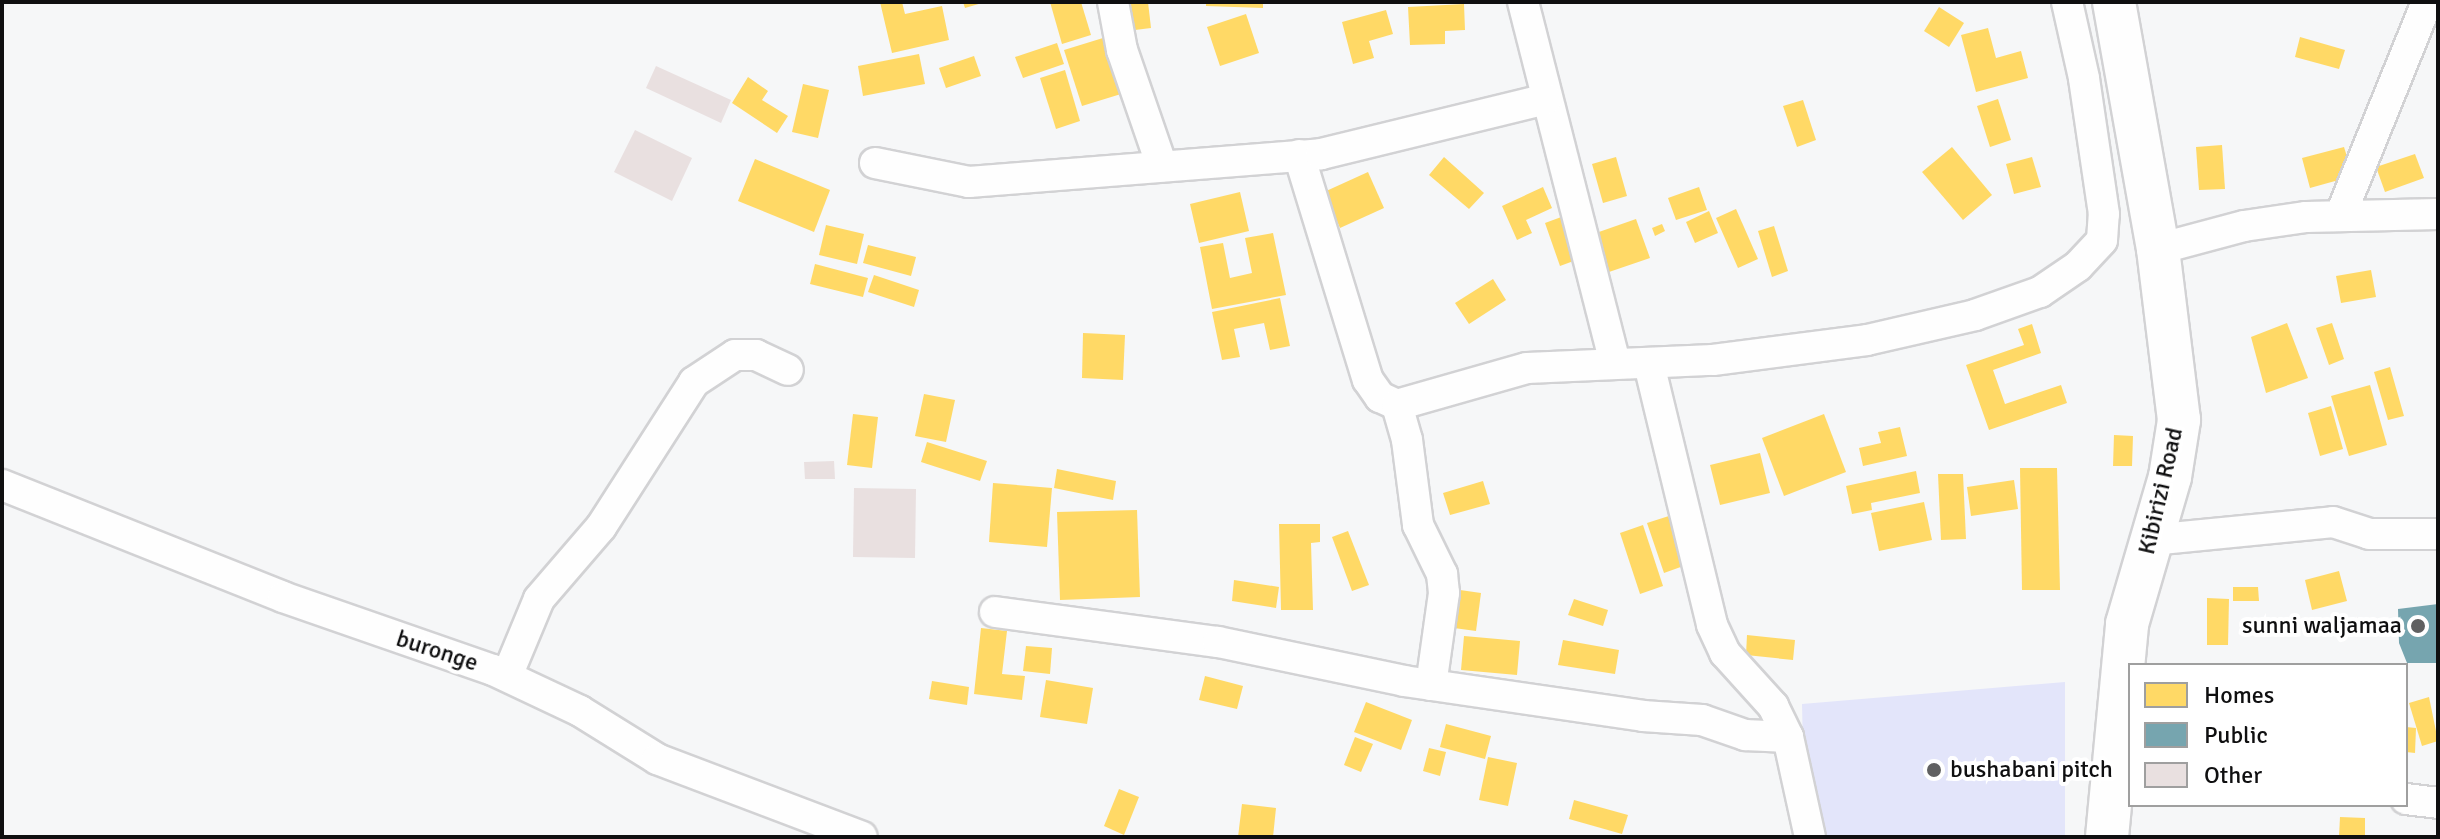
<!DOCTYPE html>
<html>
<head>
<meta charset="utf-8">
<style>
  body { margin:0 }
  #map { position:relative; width:2440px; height:839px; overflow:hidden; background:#f6f7f8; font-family:Signika,sans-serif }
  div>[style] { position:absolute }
  .green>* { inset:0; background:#e3e5fa }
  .homes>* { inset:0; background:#ffd966 }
  .public>* { inset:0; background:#76a5af }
  .building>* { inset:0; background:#e9e0e0 }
  .roads { filter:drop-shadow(2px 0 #d2d2d4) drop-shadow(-2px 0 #d2d2d4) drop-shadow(0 2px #d2d2d4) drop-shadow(0 -2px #d2d2d4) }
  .street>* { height:30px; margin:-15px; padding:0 15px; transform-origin:15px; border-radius:15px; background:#fefefe }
  .secondary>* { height:42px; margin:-21px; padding:0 21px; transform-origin:21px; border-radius:21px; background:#fefefe }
  .dots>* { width:22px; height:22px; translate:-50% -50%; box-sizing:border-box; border:4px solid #fff; border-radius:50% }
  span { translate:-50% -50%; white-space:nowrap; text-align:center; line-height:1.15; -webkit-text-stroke:8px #fff; paint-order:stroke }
  .street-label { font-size:24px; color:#0f0f10 }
  .poi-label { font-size:24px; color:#0f0f10 }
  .right { translate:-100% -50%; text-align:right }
  .left { translate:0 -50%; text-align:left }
  .frame { position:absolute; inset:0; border:4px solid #0f0f10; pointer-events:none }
  .legend { position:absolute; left:2128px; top:663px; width:280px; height:144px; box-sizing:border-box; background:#fff; border:2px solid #9f9f9f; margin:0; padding:10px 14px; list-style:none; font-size:24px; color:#0f0f10 }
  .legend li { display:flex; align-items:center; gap:16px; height:40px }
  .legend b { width:40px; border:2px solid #9f9f9f }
</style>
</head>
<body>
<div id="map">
  <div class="green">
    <i style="clip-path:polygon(2065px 682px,2065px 837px,1805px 837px,1802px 704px)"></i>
  </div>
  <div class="homes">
    <i style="clip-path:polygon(880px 2px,902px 2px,905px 14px,942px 6px,949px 40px,892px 53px)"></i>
    <i style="clip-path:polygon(963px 2px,982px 2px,982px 3px,965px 8px)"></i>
    <i style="clip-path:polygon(1050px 2px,1081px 2px,1091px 35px,1062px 44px)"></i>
    <i style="clip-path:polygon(1124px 2px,1148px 2px,1151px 28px,1127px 31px)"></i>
    <i style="clip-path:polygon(1206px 2px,1263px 2px,1263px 8px,1206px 6px)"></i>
    <i style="clip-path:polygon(1464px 4px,1465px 30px,1445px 31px,1445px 44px,1410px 45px,1408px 7px)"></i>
    <i style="clip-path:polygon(1939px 7px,1964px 23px,1949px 47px,1924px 31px)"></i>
    <i style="clip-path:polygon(1386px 10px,1393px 34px,1369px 41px,1374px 58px,1353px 64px,1342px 22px)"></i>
    <i style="clip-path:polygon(1246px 14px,1259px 53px,1220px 66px,1207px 27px)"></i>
    <i style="clip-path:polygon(1988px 28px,1996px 58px,2021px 51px,2028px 78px,1976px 92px,1961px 35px)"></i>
    <i style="clip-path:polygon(2300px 37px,2345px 50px,2339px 69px,2295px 57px)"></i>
    <i style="clip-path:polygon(1103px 38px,1121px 94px,1082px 106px,1064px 50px)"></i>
    <i style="clip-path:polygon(1057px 43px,1064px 64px,1023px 78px,1015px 57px)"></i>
    <i style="clip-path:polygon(919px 54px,925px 84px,863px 96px,858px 66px)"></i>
    <i style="clip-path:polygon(974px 56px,981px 76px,946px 88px,939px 68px)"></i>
    <i style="clip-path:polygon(1065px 70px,1080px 121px,1056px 129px,1040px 78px)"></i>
    <i style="clip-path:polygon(748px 77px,768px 91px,762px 100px,788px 116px,777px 133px,732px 103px)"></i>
    <i style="clip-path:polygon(803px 84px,829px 90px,818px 138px,792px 132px)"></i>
    <i style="clip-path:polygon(1998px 99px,2011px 140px,1990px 147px,1977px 106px)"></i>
    <i style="clip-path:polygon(1803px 100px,1816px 140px,1797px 147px,1783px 106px)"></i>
    <i style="clip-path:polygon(2222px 145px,2225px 189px,2199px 190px,2196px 147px)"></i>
    <i style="clip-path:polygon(1952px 147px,1992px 195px,1963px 220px,1922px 172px)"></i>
    <i style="clip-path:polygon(2344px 147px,2353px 176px,2310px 188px,2302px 158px)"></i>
    <i style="clip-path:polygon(2415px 154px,2424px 178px,2385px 192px,2376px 167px)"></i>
    <i style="clip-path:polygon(1444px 157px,1484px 193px,1469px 209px,1429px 175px)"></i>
    <i style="clip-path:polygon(1616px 157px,1627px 196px,1603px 203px,1592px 164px)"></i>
    <i style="clip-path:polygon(2032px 157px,2041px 187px,2014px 194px,2006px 164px)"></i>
    <i style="clip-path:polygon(755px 159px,830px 190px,814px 232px,738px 201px)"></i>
    <i style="clip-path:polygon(1368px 172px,1384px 208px,1340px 228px,1324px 192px)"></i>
    <i style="clip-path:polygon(1543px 187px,1552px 208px,1526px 220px,1532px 233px,1517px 240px,1502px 206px)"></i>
    <i style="clip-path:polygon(1699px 187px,1707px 210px,1676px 220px,1668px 198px)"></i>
    <i style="clip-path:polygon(1240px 192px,1249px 231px,1199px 243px,1190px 204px)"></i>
    <i style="clip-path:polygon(1736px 209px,1758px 259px,1738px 268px,1716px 218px)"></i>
    <i style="clip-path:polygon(1709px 211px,1718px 233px,1695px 243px,1686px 222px)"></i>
    <i style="clip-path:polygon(1564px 216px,1579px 259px,1560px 266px,1545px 223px)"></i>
    <i style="clip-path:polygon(1636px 219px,1650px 258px,1609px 272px,1596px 233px)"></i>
    <i style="clip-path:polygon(1662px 224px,1665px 231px,1655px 236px,1652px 228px)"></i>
    <i style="clip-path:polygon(826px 225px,864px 234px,857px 264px,819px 255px)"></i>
    <i style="clip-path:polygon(1774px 226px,1788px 271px,1772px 277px,1758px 231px)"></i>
    <i style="clip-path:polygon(1273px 233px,1286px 295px,1212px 309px,1200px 247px,1223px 243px,1230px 278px,1252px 273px,1245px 238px)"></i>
    <i style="clip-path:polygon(868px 245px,916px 257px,911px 276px,863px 263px)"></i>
    <i style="clip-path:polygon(815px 264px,868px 278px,863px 297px,810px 284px)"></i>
    <i style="clip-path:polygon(2371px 270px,2376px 297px,2341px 303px,2336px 276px)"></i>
    <i style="clip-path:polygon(874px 275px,919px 290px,914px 307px,868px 292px)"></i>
    <i style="clip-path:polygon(1493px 279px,1506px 300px,1469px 324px,1455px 303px)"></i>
    <i style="clip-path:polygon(1280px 298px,1290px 346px,1270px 350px,1264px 323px,1234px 329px,1240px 357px,1222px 360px,1212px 312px)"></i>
    <i style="clip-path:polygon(2287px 323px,2308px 378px,2266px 393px,2251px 337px)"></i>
    <i style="clip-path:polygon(2332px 323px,2344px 359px,2329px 365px,2316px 328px)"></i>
    <i style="clip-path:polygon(2032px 324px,2041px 353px,1993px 370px,2005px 404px,2061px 385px,2067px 403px,1989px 430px,1966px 365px,2024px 345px,2018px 329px)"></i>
    <i style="clip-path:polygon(1083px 333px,1125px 335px,1123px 380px,1082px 378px)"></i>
    <i style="clip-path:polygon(2390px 367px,2404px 416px,2388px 420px,2374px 372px)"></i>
    <i style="clip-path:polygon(2370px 385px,2387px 445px,2349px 456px,2331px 396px)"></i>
    <i style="clip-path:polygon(924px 394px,955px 400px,946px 442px,915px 436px)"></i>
    <i style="clip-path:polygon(2331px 406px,2343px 449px,2320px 456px,2308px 413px)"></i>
    <i style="clip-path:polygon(853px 414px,878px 417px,872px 468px,847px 465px)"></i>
    <i style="clip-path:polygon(1824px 414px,1846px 472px,1784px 496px,1762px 438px)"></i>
    <i style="clip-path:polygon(1900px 427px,1907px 456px,1863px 466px,1859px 448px,1881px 443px,1878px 432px)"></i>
    <i style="clip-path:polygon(2114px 435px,2133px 436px,2132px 466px,2113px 466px)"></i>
    <i style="clip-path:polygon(927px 442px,987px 461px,980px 481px,921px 462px)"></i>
    <i style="clip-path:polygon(1760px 453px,1770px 493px,1720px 505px,1710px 465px)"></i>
    <i style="clip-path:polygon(2020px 468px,2057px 468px,2060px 590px,2022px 590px)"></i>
    <i style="clip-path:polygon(1057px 469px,1116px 481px,1113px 500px,1054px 488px)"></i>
    <i style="clip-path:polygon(1916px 471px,1920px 493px,1871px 503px,1872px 510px,1852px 514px,1846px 486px)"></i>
    <i style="clip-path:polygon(1938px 474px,1963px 474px,1966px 539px,1941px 540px)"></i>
    <i style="clip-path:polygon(2014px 480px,2018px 509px,1971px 516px,1967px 487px)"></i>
    <i style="clip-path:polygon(1483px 481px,1490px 504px,1450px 515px,1443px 493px)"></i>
    <i style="clip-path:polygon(993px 483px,1052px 488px,1047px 547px,989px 542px)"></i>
    <i style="clip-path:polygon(1924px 502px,1932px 540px,1879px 551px,1871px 513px)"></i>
    <i style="clip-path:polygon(1137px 510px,1140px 597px,1060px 600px,1057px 512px)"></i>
    <i style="clip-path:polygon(1672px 515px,1689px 564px,1664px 573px,1647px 523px)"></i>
    <i style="clip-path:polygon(1279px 524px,1320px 524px,1320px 542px,1311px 543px,1313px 610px,1281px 610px)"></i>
    <i style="clip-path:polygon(1643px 525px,1663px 586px,1640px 594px,1620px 533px)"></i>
    <i style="clip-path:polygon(1348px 531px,1369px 585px,1352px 591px,1332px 537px)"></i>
    <i style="clip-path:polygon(2339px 571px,2347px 601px,2312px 610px,2305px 580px)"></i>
    <i style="clip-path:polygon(1234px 580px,1279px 587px,1276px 608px,1232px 601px)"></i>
    <i style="clip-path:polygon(2233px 587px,2258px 587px,2259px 601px,2233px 601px)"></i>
    <i style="clip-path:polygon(1460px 590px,1481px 593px,1476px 631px,1454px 628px)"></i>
    <i style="clip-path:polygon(2207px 598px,2229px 599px,2228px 645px,2207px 645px)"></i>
    <i style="clip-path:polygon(1574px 599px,1608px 610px,1603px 626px,1568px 615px)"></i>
    <i style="clip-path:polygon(981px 628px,1007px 631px,1002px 674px,1025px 676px,1022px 700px,974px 694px)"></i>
    <i style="clip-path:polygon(1747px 635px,1795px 640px,1793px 660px,1746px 655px)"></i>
    <i style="clip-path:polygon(1464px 636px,1520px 641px,1517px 675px,1461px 670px)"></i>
    <i style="clip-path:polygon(1563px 640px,1619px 650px,1615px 674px,1558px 665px)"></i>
    <i style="clip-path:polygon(1026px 646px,1052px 648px,1050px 674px,1023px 671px)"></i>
    <i style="clip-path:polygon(1205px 676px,1243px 686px,1237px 709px,1199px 700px)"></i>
    <i style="clip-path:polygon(1046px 680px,1093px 688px,1087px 724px,1040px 717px)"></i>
    <i style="clip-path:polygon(932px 681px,969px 687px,967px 705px,929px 699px)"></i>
    <i style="clip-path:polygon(2429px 697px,2438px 741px,2422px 746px,2409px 703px)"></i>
    <i style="clip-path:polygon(1366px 702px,1412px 720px,1401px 750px,1354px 732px)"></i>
    <i style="clip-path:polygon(1446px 724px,1491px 736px,1485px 759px,1440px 747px)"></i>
    <i style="clip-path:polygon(2406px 727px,2416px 728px,2415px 753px,2406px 752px)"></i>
    <i style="clip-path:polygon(1355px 737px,1373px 744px,1361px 772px,1344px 765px)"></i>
    <i style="clip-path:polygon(1429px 748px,1446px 752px,1440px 776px,1423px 771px)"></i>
    <i style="clip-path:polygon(1488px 757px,1517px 763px,1508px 806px,1479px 800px)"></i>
    <i style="clip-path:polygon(1119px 789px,1139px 797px,1124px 835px,1104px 826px)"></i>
    <i style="clip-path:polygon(1574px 800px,1628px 815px,1622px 834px,1569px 819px)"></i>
    <i style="clip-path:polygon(1242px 804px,1276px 808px,1273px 837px,1238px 837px)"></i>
    <i style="clip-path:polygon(2340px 817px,2365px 818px,2365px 837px,2339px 837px)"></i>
  </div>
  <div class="public">
    <i style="clip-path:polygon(2438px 604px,2438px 663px,2407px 663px,2399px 643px,2398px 609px)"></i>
  </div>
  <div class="building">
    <i style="clip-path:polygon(656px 66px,731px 100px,721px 123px,646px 88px)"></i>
    <i style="clip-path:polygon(635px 130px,692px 158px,672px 201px,614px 172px)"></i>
    <i style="clip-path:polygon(834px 461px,835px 479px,805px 479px,804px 462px)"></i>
    <i style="clip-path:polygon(854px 488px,916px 489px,915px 558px,853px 557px)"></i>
  </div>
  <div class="roads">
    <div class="street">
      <i style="left:1113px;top:2px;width:49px;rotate:79.4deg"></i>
      <i style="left:1122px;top:50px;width:123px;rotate:71deg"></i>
      <i style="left:1523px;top:2px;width:373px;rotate:75.7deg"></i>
      <i style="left:1299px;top:155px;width:235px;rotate:73deg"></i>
      <i style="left:1368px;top:380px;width:21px;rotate:55deg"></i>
      <i style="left:1380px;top:397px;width:19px;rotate:25deg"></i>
      <i style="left:1397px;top:405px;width:135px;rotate:-15.9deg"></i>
      <i style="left:1527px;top:368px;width:186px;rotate:-2.5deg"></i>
      <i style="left:1713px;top:360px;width:155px;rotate:-7.4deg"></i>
      <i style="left:1867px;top:340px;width:111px;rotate:-13deg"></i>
      <i style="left:1975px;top:315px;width:69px;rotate:-19.5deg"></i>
      <i style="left:2040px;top:292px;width:46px;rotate:-34.4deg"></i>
      <i style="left:2078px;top:266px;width:35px;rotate:-47deg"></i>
      <i style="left:2102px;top:240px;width:26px;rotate:-86deg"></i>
      <i style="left:2104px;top:214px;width:137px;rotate:-98.4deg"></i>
      <i style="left:2084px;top:78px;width:78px;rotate:-102.6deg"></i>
      <i style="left:875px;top:163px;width:96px;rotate:11.4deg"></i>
      <i style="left:969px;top:182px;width:353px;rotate:-4.5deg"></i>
      <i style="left:1321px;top:154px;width:232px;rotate:-13.7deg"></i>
      <i style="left:2341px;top:214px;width:229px;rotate:-67.9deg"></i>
      <i style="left:2158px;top:249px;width:89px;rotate:-15deg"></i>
      <i style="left:2244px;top:226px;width:63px;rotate:-8.3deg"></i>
      <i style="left:2306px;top:217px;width:132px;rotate:-1.3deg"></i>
      <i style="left:1649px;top:364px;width:268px;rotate:76.4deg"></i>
      <i style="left:1712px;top:625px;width:31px;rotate:65deg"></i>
      <i style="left:1725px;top:653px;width:72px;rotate:47.8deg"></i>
      <i style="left:1773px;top:706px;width:34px;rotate:64deg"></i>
      <i style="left:1788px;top:737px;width:102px;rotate:77.6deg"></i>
      <i style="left:1397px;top:405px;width:36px;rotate:74deg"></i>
      <i style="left:1407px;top:440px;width:86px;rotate:82.6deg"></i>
      <i style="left:1418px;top:525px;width:55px;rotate:63.9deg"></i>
      <i style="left:1442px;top:574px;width:19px;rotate:84deg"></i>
      <i style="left:1444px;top:593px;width:93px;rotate:98deg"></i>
      <i style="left:2px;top:485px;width:302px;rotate:21.7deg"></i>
      <i style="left:283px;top:597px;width:222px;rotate:19.2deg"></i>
      <i style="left:493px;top:670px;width:96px;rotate:25.2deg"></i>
      <i style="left:580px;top:711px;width:91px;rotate:31.9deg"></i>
      <i style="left:657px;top:759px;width:219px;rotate:20.8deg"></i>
      <i style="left:2151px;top:540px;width:183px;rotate:-5.6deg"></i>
      <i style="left:2333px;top:522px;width:38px;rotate:18deg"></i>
      <i style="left:2369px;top:534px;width:69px"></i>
      <i style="left:995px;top:612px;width:225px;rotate:7.7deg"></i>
      <i style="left:1218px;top:642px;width:190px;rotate:11.8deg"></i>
      <i style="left:1404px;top:681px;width:242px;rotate:8.3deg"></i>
      <i style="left:1643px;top:716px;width:59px;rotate:3.9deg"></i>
      <i style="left:1702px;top:720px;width:46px;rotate:19.2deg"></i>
      <i style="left:1745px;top:735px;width:43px;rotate:2.7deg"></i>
      <i style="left:507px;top:676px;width:83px;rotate:-67.4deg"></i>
      <i style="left:539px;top:599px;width:95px;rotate:-49.3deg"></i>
      <i style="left:601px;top:527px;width:172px;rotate:-57.3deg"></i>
      <i style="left:694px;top:382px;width:49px;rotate:-33.4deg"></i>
      <i style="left:735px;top:355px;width:21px"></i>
      <i style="left:756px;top:355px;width:35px;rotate:25deg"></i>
      <i style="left:2406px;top:799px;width:32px;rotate:7deg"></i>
    </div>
    <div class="secondary">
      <i style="left:2107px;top:837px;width:214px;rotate:-84.6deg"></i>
      <i style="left:2127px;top:624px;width:153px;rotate:-73.7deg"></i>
      <i style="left:2170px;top:477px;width:58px;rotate:-81deg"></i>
      <i style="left:2179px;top:420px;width:172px;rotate:-97deg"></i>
      <i style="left:2158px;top:249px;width:251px;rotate:-100.1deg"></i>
    </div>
  </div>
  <div class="dots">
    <i style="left:2418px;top:626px;background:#606061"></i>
    <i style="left:1934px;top:770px;background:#606061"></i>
  </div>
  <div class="street-label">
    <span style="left:2161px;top:491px;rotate:-77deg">Kibirizi Road</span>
    <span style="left:437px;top:651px;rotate:18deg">buronge</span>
  </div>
  <div class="poi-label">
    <span class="right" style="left:2402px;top:626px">sunni waljamaa</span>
    <span class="left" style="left:1950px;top:770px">bushabani pitch</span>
  </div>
  <div class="frame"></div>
  <ul class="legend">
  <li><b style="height:22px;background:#ffd966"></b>Homes</li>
  <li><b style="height:22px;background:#76a5af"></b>Public</li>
  <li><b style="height:22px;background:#e9e0e0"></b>Other</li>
  </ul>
</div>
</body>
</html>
